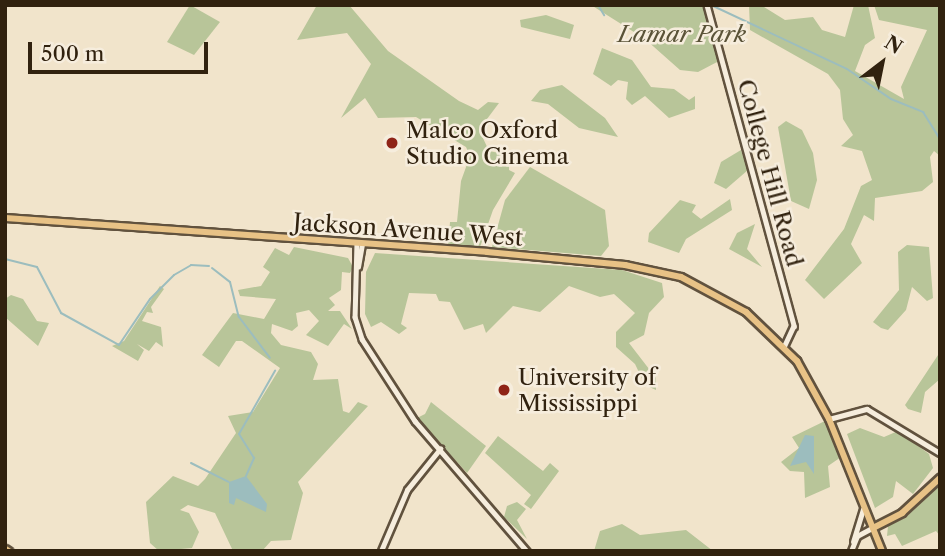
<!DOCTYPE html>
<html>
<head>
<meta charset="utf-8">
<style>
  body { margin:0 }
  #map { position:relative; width:945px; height:556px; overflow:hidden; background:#f1e4cb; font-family:"Libre Caslon Text",serif }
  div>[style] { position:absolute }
  .green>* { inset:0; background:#b8c599 }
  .water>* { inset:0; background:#9cbdbe }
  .stream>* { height:2px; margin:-1px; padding:0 1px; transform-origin:1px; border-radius:1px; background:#9cbdbe }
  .roads { filter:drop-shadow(2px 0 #61523e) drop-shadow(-2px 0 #61523e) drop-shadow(0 2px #61523e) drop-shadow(0 -2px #61523e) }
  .minor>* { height:4.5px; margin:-2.25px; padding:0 2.25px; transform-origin:2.25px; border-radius:2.25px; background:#f6eddd }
  .major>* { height:6px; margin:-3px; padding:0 3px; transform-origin:3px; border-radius:3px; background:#e8c286 }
  .highway>* { height:7px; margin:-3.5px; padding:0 3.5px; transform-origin:3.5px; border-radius:3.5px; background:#e8c286 }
  .dots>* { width:19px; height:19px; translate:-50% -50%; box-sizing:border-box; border:4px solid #f6eddd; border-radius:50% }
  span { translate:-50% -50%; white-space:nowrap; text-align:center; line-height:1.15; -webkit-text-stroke:5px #f6eddd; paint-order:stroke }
  .park-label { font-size:23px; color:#5a5338; font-style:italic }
  .poi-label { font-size:23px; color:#31220f }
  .left { translate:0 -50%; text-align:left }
  .street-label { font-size:23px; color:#31220f }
  .frame { position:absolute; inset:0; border:7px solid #31220f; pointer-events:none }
  .north { position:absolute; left:847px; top:28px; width:70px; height:70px; -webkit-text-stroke:5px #f6eddd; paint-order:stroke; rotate:32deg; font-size:19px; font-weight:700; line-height:28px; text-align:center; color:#31220f }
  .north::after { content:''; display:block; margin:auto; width:24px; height:32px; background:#31220f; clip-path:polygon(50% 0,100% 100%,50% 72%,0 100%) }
  .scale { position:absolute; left:28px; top:42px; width:180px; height:32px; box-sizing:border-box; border:4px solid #31220f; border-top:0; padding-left:9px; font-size:21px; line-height:24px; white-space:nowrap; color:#31220f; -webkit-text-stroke:5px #f6eddd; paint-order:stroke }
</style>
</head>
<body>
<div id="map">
  <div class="green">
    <i style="clip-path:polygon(190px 5px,220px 22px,194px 55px,167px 42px)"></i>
    <i style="clip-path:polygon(317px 5px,349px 5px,388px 51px,459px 101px,478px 110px,488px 102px,499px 103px,481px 127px,482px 136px,489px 151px,509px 155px,509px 170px,515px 173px,493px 210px,480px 247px,448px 246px,450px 222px,457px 222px,461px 181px,470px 156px,466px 147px,416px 117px,378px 118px,365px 98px,341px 118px,371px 64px,347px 33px,297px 40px)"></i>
    <i style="clip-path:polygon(591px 5px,704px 5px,719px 61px,698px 72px,680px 70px,645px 39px)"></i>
    <i style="clip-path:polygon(749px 5px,761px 5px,785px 20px,813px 17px,822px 30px,845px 37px,854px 5px,868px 5px,875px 38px,865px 45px,855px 71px,904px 99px,901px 87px,927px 30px,879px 20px,874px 5px,940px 5px,940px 156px,934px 151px,930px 157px,933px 182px,922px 191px,875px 198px,874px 221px,864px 215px,851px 244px,862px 263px,824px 299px,805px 280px,844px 229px,861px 186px,872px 180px,862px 151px,841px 146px,853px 135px,843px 119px,840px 90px,828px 74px,750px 30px)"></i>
    <i style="clip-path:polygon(546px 15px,574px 25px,570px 39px,521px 27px,520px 20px)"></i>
    <i style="clip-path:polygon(602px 48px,632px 60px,651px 87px,674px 89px,689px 100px,695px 96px,695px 109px,669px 118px,645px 96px,632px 105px,626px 99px,628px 82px,618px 80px,611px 86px,593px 74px)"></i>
    <i style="clip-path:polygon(562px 85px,605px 118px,618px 137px,579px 128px,548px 104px,531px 101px,540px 90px)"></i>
    <i style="clip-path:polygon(786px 121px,802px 130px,813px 153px,817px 180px,809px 209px,791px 201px,778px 127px)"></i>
    <i style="clip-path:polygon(741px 150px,748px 170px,726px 189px,714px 183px,721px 162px)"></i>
    <i style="clip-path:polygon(530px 167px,605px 210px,609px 246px,601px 256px,492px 247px,505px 200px)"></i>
    <i style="clip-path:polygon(730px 199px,732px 210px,686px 239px,679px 253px,648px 242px,649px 233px,680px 200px,696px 205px,692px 212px,701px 219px)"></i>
    <i style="clip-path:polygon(755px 224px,747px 249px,762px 267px,729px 249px,737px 233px)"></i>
    <i style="clip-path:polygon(907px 245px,929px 247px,933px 298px,927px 301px,912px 287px,906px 310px,888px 330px,881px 328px,873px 322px,899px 290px,898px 252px)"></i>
    <i style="clip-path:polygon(294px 247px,348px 258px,353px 267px,350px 273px,342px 272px,341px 290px,329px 298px,335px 305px,328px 311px,340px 311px,352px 329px,344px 324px,328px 346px,306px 335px,319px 321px,309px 310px,296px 313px,298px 326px,292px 331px,272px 324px,271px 333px,281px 345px,311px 352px,318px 364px,313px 380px,338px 379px,343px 411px,349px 413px,358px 402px,368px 406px,298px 482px,303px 493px,291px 540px,271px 541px,262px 551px,233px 551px,215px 513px,188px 505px,180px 510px,189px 513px,199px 532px,192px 548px,159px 551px,150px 543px,146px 502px,173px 476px,198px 486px,205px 479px,236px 433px,228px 416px,253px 412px,280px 368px,242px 341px,236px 341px,219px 367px,202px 355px,233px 313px,264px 319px,276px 299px,240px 296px,238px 290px,261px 286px,270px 272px,263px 267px,275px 248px,289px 255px)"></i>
    <i style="clip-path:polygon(375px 253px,622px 270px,662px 283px,664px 297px,649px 313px,644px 335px,629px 343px,656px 378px,656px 390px,645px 385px,635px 364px,616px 347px,616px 332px,635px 313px,614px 294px,600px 297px,569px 286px,540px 312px,513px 306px,486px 333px,483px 324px,464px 330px,450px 302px,439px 301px,436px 294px,409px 293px,401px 324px,407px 328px,399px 334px,381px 322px,371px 327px,365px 314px,366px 272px)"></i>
    <i style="clip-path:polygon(160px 286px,164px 289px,151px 307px,153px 313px,147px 312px,142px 321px,161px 327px,163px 347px,156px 342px,149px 351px,137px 344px,144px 350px,138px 361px,112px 346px,124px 341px)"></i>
    <i style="clip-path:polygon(11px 295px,23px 299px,37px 321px,49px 323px,38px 346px,5px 317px,5px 299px)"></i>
    <i style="clip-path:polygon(940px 352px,940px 379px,925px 392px,921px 413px,908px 409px,905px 405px)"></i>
    <i style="clip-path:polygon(431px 402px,486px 446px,467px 473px,417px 418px,425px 414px)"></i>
    <i style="clip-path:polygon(829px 419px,844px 455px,828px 466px,830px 487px,805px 498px,804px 472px,790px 471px,781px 462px,799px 448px,792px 437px)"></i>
    <i style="clip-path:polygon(860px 428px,884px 437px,898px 431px,929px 454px,933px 468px,913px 494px,896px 481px,893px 497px,875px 508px,847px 434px)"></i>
    <i style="clip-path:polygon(498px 436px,543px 471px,550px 463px,559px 471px,531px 509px,524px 504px,531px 495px,485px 453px)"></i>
    <i style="clip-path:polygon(940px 485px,940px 536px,936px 531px,902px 546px,895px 534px,887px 536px,888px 526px,906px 517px)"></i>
    <i style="clip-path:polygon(517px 502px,526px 509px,517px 520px,527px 539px,504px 517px,507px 506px)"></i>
    <i style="clip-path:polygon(622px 524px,640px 535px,686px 530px,713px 551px,594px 551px,600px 531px)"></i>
  </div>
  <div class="water">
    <i style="clip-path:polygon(805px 435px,814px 436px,814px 474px,806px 462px,790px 466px)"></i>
    <i style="clip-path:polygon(246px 476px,267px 504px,266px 512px,236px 498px,234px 505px,229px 503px,229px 482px)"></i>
  </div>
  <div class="stream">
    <i style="left:598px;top:5px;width:12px;rotate:59deg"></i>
    <i style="left:711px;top:5px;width:150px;rotate:25.2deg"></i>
    <i style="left:847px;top:69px;width:53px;rotate:34.3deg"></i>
    <i style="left:891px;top:99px;width:35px;rotate:22deg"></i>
    <i style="left:923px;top:112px;width:32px;rotate:58deg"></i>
    <i style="left:5px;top:259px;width:33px;rotate:14deg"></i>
    <i style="left:37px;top:267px;width:52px;rotate:62.4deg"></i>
    <i style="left:61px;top:313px;width:66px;rotate:28.9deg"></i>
    <i style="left:119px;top:345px;width:55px;rotate:-56deg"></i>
    <i style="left:150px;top:299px;width:34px;rotate:-45deg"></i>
    <i style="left:174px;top:275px;width:20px;rotate:-30deg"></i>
    <i style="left:191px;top:265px;width:18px;rotate:3deg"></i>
    <i style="left:212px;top:268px;width:23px;rotate:38deg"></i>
    <i style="left:230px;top:282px;width:36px;rotate:76deg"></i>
    <i style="left:239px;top:317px;width:51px;rotate:52.9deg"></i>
    <i style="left:191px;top:463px;width:42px;rotate:26.6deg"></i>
    <i style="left:246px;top:476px;width:20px;rotate:-66deg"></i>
    <i style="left:254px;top:458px;width:28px;rotate:-122deg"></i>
    <i style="left:239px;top:434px;width:73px;rotate:-60.3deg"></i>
  </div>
  <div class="roads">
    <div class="minor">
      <i style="left:707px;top:5px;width:333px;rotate:74.8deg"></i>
      <i style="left:794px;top:326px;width:23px;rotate:115deg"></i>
      <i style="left:357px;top:243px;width:74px;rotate:91.5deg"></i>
      <i style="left:355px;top:317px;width:23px;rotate:72deg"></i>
      <i style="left:362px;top:339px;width:98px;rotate:57.1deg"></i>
      <i style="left:415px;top:421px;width:172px;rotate:49.3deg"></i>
      <i style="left:358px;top:267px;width:23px;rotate:-80deg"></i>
      <i style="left:829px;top:419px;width:39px;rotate:-15deg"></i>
      <i style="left:867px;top:409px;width:85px;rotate:31.1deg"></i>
      <i style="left:853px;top:542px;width:34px;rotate:-73deg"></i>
      <i style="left:381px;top:551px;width:66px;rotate:-66.9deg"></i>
      <i style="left:407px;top:490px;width:53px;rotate:-51.2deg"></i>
      <i style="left:851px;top:551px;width:16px;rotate:-68deg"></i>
      <i style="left:857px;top:536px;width:17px;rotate:-28deg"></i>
    </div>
    <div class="major">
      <i style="left:5px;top:218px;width:483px;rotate:4deg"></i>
      <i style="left:487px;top:252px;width:139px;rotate:5.4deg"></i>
      <i style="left:625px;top:265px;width:57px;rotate:12.1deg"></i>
      <i style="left:681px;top:277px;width:74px;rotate:28.3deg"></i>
      <i style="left:746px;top:312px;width:71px;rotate:43.9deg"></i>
      <i style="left:797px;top:361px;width:66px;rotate:61.1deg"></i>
      <i style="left:829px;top:419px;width:142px;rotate:68.1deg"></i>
      <i style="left:873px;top:528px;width:33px;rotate:-27deg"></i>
      <i style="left:902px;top:513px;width:52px;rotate:-42.6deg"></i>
    </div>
    <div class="highway">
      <i style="left:5px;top:549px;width:4px;rotate:34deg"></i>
    </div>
  </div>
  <div class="dots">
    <i style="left:392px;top:143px;background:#8f2418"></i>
    <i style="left:504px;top:390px;background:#8f2418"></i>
  </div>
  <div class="park-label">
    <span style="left:682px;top:34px">Lamar Park</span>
  </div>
  <div class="poi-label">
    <span class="left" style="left:406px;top:143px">Malco Oxford<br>Studio Cinema</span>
    <span class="left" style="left:518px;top:390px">University of<br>Mississippi</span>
  </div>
  <div class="street-label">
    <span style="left:770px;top:173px;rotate:75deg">College Hill Road</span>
    <span style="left:408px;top:230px;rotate:4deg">Jackson Avenue West</span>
  </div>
  <div class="frame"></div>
  <div class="north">N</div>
  <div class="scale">500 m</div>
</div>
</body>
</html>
